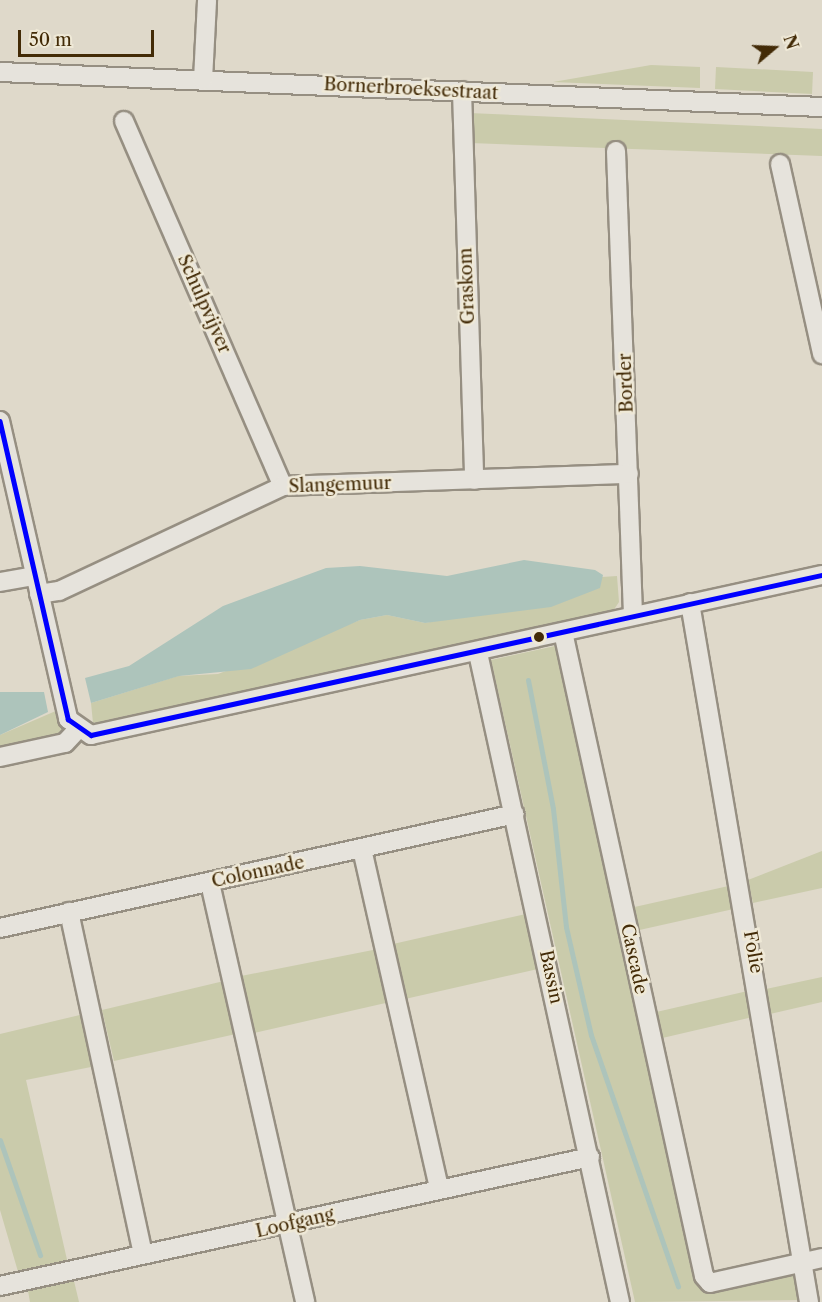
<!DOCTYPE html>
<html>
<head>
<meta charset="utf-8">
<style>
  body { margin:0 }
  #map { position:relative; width:822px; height:1302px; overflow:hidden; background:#dfd9ca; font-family:"Libre Caslon Text",serif }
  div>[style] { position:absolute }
  .green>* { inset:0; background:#cacbab }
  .water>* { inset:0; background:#adc4bb }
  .stream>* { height:5px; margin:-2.5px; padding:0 2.5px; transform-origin:2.5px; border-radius:2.5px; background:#adc4bb }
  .roads { filter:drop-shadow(2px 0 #968f82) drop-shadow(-2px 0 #968f82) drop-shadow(0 2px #968f82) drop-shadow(0 -2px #968f82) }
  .street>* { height:18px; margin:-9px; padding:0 9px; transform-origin:9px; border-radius:9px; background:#e6e3dc }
  .bus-1>* { height:4.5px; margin:-2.25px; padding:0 2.25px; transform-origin:2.25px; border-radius:2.25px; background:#00f }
  .dots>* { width:16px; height:16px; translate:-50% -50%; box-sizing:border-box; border:3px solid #efe9d7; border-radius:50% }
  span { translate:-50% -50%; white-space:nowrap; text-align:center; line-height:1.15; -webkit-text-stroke:5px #efe9d7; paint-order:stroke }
  .street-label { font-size:18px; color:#432b07 }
  .north { position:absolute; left:744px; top:18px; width:60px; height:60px; -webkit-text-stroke:4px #efe9d7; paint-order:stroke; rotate:71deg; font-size:16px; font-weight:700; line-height:24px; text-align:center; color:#432b07 }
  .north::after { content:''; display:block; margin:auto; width:21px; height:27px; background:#432b07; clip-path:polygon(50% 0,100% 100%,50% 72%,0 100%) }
  .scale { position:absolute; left:18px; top:30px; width:136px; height:27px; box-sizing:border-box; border:3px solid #432b07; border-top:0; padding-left:8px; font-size:18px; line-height:21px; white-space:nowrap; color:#432b07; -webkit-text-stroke:4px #efe9d7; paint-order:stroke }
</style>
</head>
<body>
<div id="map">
  <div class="green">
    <i style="clip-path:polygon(651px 65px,700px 67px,700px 88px,553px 82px)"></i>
    <i style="clip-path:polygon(716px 67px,813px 72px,812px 94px,715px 89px)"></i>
    <i style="clip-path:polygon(469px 113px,822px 129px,822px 156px,470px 143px)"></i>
    <i style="clip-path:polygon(617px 576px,619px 602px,613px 611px,93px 723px,91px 703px,178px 676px,218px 674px,360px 620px,387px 615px,425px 623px,599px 588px,602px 577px)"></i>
    <i style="clip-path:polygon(555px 646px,696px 1279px,709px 1290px,798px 1270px,804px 1300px,635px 1302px,491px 660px)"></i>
    <i style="clip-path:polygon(58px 710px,63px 733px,0 748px,0 735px)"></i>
    <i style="clip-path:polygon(822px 851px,822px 888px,753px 903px,748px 880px)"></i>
    <i style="clip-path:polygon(733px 885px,738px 908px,635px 931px,630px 908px)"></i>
    <i style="clip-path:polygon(526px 914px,538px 969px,405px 999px,393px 944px)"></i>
    <i style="clip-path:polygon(378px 949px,390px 1002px,254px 1033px,241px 976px)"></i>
    <i style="clip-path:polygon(822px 977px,822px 1002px,770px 1014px,766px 989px)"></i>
    <i style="clip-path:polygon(224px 981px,236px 1034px,114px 1061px,102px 1010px)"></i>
    <i style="clip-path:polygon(752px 990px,757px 1016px,658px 1039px,652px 1013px)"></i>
    <i style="clip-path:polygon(84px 1014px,96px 1066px,26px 1080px,68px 1264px,19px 1275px,0 1210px,0 1034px)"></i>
    <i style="clip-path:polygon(74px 1281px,79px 1302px,30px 1302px,28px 1291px)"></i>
  </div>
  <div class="water">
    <i style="clip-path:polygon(524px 560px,595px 570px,603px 575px,600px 588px,551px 607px,425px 623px,387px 615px,360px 620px,251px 669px,179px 676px,91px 703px,85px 678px,129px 666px,223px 606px,326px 568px,360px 566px,447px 576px)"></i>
    <i style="clip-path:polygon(0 692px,44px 692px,48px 712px,0 735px)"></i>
  </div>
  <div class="stream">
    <i style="left:528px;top:680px;width:131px;rotate:79deg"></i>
    <i style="left:553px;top:809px;width:119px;rotate:83.7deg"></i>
    <i style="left:566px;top:927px;width:111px;rotate:77deg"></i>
    <i style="left:591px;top:1035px;width:266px;rotate:70.9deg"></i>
    <i style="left:0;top:1140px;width:122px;rotate:70.8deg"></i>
  </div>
  <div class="roads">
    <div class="street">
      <i style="left:0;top:72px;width:823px;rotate:2.44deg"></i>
      <i style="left:203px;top:80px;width:80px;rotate:-87.1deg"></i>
      <i style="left:462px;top:91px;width:389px;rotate:88.2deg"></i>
      <i style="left:124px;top:121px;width:398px;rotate:66.5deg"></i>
      <i style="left:616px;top:151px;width:464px;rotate:87.9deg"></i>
      <i style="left:780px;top:164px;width:195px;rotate:77.5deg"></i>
      <i style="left:0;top:421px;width:306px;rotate:77.1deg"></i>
      <i style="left:68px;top:719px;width:28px;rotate:35deg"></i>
      <i style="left:91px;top:735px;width:748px;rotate:-12.35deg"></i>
      <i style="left:0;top:582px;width:36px;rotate:-10deg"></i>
      <i style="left:39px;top:594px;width:20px;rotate:-9deg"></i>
      <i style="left:59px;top:591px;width:247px;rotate:-25.1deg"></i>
      <i style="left:283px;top:486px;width:346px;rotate:-2deg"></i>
      <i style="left:690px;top:603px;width:709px;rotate:80.34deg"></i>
      <i style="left:563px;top:632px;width:659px;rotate:77.65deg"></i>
      <i style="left:704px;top:1276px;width:9px;rotate:49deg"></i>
      <i style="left:710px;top:1283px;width:115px;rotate:-12.6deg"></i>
      <i style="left:478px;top:653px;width:664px;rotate:77.66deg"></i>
      <i style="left:0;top:757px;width:66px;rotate:-12.2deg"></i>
      <i style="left:65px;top:743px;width:19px;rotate:-47deg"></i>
      <i style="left:362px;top:849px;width:349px;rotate:77.2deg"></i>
      <i style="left:210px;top:883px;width:430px;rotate:77.2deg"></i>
      <i style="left:69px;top:912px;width:350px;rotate:77.8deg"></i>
      <i style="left:0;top:928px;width:527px;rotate:-12.48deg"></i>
      <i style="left:0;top:1286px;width:604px;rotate:-12.33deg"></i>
    </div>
  </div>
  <div class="bus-1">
    <i style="left:0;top:421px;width:306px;rotate:77.1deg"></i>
    <i style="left:68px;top:719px;width:28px;rotate:35deg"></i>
    <i style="left:91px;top:735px;width:748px;rotate:-12.35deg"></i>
  </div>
  <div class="dots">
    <i style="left:539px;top:637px;background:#432b07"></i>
  </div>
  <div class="street-label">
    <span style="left:411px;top:89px;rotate:3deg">Bornerbroeksestraat</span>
    <span style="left:467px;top:286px;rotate:-92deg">Graskom</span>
    <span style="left:204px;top:304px;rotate:66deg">Schulpvijver</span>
    <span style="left:626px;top:383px;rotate:-92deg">Border</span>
    <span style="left:340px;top:485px;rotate:-2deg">Slangemuur</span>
    <span style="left:258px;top:872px;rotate:-12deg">Colonnade</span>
    <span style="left:753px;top:952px;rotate:80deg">Folie</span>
    <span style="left:634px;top:959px;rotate:78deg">Cascade</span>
    <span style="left:551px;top:977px;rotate:78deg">Bassin</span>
    <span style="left:295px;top:1223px;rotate:-13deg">Loofgang</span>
  </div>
  <div class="north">N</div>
  <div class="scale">50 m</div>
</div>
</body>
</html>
